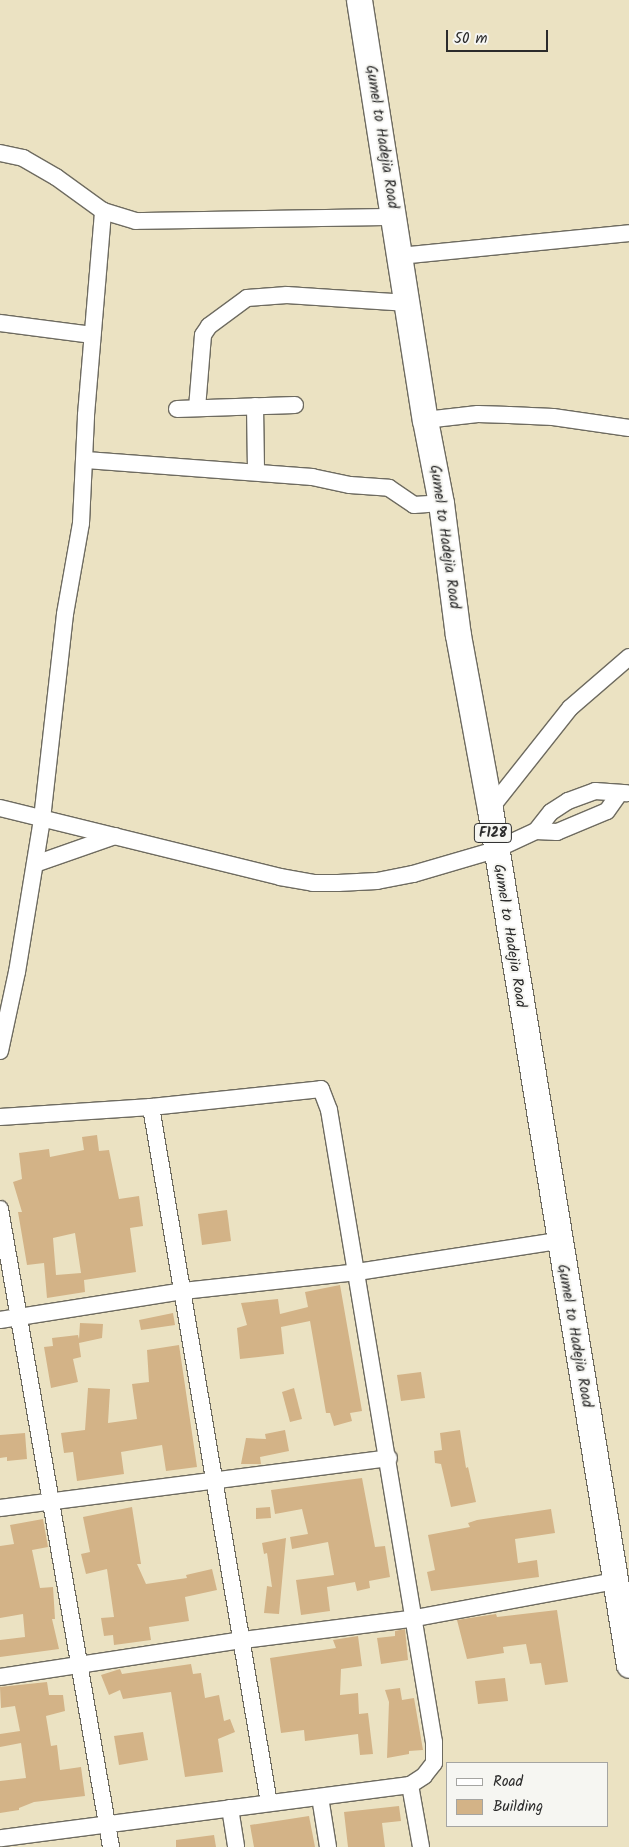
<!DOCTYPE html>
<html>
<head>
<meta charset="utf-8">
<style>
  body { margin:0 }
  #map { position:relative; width:629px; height:1847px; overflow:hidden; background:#ebe2c2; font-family:Kalam,sans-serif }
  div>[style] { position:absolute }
  .building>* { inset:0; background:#d3b387 }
  .roads { filter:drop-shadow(1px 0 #6e6b60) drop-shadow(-1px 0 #6e6b60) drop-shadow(0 1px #6e6b60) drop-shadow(0 -1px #6e6b60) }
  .street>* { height:16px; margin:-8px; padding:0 8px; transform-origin:8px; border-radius:8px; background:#fff }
  .primary>* { height:25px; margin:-12.5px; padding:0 12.5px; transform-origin:12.5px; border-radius:12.5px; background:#fff }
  span { translate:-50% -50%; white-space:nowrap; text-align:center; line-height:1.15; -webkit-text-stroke:4px #f6f6f2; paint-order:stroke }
  .shield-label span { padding:1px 4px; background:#f6f6f2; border:1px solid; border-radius:4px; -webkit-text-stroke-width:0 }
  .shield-label { font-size:14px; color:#2b2b2b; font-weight:700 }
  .street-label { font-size:15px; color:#2b2b2b }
  .legend { position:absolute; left:446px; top:1762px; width:162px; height:65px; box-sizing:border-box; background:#f6f6f2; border:1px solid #a5a5a2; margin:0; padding:6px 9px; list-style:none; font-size:15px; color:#2b2b2b }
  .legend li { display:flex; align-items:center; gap:10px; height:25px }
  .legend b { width:25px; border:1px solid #a5a5a2 }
  .scale { position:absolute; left:446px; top:30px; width:102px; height:22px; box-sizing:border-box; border:2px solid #2b2b2b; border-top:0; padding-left:6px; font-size:15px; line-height:18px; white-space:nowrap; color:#2b2b2b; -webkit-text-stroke:4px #f6f6f2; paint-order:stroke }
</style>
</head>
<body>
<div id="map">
  <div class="building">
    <i style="clip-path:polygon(evenodd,97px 1135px,99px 1151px,109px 1150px,119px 1199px,139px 1196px,143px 1226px,130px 1228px,136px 1272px,84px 1280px,85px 1292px,47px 1298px,44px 1263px,27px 1265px,18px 1212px,22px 1212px,13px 1182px,22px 1179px,19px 1153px,49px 1149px,50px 1157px,84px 1150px,82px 1137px,97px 1135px,75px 1233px,81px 1273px,56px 1275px,53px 1238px,75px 1233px)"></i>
    <i style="clip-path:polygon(227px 1210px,231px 1241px,202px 1245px,198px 1214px)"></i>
    <i style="clip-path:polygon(340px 1285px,362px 1411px,350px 1413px,352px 1421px,334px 1426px,330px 1413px,326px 1413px,310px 1321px,281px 1327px,284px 1354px,240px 1359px,237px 1328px,247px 1325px,241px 1303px,278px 1299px,280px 1314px,308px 1307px,305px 1292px)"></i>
    <i style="clip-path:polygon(173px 1313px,175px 1325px,141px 1330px,139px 1320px)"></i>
    <i style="clip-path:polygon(80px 1323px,103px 1324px,102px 1338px,79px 1343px,81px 1357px,73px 1359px,78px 1382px,51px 1388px,44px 1347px,53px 1346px,52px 1338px,78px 1335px,79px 1339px)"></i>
    <i style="clip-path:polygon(179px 1345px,197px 1467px,166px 1471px,162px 1445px,121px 1452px,124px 1474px,77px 1481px,73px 1452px,64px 1453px,61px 1433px,85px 1430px,88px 1388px,110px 1389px,108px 1423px,137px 1419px,132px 1384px,149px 1382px,147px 1350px)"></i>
    <i style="clip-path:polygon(421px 1372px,425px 1398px,401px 1401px,397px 1375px)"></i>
    <i style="clip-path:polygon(294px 1388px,302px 1419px,290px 1422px,282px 1392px)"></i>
    <i style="clip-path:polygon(285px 1430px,289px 1451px,260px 1457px,261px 1464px,241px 1464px,246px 1438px,266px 1439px,265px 1434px)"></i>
    <i style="clip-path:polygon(460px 1430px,466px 1468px,468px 1467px,476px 1502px,451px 1507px,441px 1464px,435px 1463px,434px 1451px,442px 1450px,440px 1433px)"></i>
    <i style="clip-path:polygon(25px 1433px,27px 1459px,7px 1461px,7px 1457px,0 1458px,0 1435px)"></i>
    <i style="clip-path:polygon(362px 1478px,375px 1547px,385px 1546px,390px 1577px,369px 1581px,370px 1588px,357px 1591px,355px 1582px,327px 1587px,330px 1611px,301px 1615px,296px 1580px,334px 1575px,328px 1542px,292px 1549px,290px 1537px,308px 1534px,302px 1509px,275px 1514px,271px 1490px)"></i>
    <i style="clip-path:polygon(132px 1507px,141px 1564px,137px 1564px,146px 1584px,187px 1578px,186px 1575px,212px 1569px,217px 1590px,185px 1597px,189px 1621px,149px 1627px,151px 1640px,114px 1645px,113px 1635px,104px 1636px,101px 1618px,114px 1617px,107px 1569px,86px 1574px,81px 1554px,90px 1552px,83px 1517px)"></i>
    <i style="clip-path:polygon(270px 1507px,271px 1518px,256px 1519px,256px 1508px)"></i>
    <i style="clip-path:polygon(551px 1509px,555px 1533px,515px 1539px,518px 1563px,537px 1560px,539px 1577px,431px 1591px,427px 1572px,435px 1570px,428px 1535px,470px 1527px,468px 1523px,477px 1520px)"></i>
    <i style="clip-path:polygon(43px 1519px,48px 1547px,32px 1550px,40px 1588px,53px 1587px,55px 1619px,52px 1619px,59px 1649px,0 1657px,0 1640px,25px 1637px,23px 1614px,0 1618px,0 1546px,14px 1544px,10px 1525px)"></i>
    <i style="clip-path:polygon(286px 1538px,279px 1614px,264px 1613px,267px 1586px,272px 1587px,267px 1553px,264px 1554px,262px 1543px)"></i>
    <i style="clip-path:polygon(557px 1610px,568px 1682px,545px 1685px,541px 1663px,530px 1664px,526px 1644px,503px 1647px,504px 1653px,467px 1659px,457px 1620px,496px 1614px,497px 1617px)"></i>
    <i style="clip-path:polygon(405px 1629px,408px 1660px,381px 1664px,377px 1638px,395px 1636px,395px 1631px)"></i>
    <i style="clip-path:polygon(358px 1636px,362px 1666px,341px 1669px,340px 1695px,358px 1693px,359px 1714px,368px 1713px,373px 1754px,360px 1755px,358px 1734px,305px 1741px,304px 1730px,281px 1733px,270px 1658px,336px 1648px,333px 1640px)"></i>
    <i style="clip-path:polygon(191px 1664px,193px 1674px,201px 1673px,205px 1698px,219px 1695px,224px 1721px,230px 1719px,235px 1732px,218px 1739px,223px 1772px,185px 1777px,171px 1692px,123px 1699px,120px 1690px,109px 1695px,101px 1675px,120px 1669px,122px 1674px)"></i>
    <i style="clip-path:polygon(505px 1678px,508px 1701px,478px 1704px,475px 1681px)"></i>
    <i style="clip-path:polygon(47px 1682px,49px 1695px,63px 1695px,65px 1711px,46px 1716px,51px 1746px,57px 1745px,60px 1770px,81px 1767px,85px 1796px,34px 1802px,19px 1808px,19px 1810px,0 1813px,0 1781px,26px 1778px,21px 1743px,0 1747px,0 1734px,20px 1731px,15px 1706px,1px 1708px,0 1687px)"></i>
    <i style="clip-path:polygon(400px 1688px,402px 1700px,414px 1698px,423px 1750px,409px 1751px,409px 1754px,387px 1758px,389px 1702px,385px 1690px)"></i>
    <i style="clip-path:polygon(143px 1732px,148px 1760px,119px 1765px,114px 1736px)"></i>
    <i style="clip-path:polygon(399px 1806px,401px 1821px,382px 1823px,385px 1847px,348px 1847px,344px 1812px)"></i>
    <i style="clip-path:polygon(309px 1816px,315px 1847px,254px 1847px,250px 1825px)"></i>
    <i style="clip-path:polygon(214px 1835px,216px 1847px,176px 1847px,176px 1840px)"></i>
  </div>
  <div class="roads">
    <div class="street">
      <i style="left:0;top:153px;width:24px;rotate:12deg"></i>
      <i style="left:23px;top:158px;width:38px;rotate:30deg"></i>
      <i style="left:56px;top:177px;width:58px;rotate:35.9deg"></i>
      <i style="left:103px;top:211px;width:34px;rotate:17deg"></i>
      <i style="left:136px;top:221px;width:258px;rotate:-0.9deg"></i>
      <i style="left:400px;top:256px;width:230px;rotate:-5.7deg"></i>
      <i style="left:0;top:323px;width:93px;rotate:7.4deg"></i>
      <i style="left:255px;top:406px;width:65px;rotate:89.1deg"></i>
      <i style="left:197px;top:408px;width:73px;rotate:-85.3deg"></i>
      <i style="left:203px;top:335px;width:11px;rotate:-56deg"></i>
      <i style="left:209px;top:326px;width:47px;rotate:-36.4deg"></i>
      <i style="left:247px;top:298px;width:40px;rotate:-4.3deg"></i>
      <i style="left:287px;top:295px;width:121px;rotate:3.8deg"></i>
      <i style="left:177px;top:409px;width:118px;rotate:-1.9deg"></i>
      <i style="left:425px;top:420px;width:53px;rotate:-6.5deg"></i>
      <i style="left:478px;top:414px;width:31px;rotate:2deg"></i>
      <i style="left:509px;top:415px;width:44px;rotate:2.6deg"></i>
      <i style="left:553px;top:417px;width:77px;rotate:8.2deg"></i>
      <i style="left:86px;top:460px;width:227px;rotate:4.3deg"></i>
      <i style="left:312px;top:477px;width:39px;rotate:12deg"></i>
      <i style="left:350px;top:485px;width:39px;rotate:4deg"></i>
      <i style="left:389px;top:488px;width:30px;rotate:34deg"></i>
      <i style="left:414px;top:505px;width:27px;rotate:-4deg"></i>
      <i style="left:0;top:808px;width:288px;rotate:13.8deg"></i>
      <i style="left:280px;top:877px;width:34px;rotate:10deg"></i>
      <i style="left:313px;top:883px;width:25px"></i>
      <i style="left:338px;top:883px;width:39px;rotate:-3deg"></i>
      <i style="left:377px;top:881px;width:37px;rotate:-11deg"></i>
      <i style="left:413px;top:874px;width:85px;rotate:-16.3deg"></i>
      <i style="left:495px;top:850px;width:45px;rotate:-24.9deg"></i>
      <i style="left:536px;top:831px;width:21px;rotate:3deg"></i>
      <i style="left:557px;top:832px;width:54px;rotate:-22.8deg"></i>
      <i style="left:607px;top:811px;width:21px;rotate:-55deg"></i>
      <i style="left:490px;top:809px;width:129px;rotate:-51.6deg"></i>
      <i style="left:570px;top:708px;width:78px;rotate:-40.8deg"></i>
      <i style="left:536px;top:831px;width:24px;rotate:-52deg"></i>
      <i style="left:551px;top:812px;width:20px;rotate:-33deg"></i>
      <i style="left:568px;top:801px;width:29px;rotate:-20deg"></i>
      <i style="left:595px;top:791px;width:32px;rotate:4deg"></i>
      <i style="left:35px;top:864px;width:85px;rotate:-19.3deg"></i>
      <i style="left:0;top:1051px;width:81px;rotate:-77.9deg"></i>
      <i style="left:17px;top:972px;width:155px;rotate:-80.7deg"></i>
      <i style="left:42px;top:819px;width:206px;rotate:-83.6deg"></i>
      <i style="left:65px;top:614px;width:92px;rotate:-80deg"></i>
      <i style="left:81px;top:523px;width:108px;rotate:-87.3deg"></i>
      <i style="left:86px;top:415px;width:205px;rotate:-85.2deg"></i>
      <i style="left:151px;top:1107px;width:706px;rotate:80.38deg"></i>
      <i style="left:0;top:1117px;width:151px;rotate:-3.8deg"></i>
      <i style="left:151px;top:1107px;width:171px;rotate:-6deg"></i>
      <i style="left:321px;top:1089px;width:22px;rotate:69deg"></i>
      <i style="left:329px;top:1110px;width:641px;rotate:80.57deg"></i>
      <i style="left:434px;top:1742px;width:21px;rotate:90deg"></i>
      <i style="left:434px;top:1763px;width:16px;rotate:128deg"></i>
      <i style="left:424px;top:1776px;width:17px;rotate:147deg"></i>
      <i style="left:410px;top:1785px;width:413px;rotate:172.6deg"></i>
      <i style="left:0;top:1209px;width:648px;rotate:80.13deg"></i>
      <i style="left:0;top:1320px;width:185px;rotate:-9deg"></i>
      <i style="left:183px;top:1291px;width:175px;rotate:-6.2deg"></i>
      <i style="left:357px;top:1272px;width:203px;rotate:-8.8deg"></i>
      <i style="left:0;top:1508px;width:392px;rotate:-7.3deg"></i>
      <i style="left:0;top:1677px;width:246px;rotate:-8.7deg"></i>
      <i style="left:243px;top:1640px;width:174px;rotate:-7.2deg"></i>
      <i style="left:416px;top:1618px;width:202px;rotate:-10.5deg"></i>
      <i style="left:410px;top:1785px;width:63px;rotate:79.9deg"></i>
      <i style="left:320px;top:1797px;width:51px;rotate:80.9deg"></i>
      <i style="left:230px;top:1808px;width:39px;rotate:81deg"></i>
    </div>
    <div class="primary">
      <i style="left:359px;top:0;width:425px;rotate:81.1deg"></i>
      <i style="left:425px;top:420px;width:85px;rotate:79.1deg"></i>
      <i style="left:441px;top:503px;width:133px;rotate:82.7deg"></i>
      <i style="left:458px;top:635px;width:177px;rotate:79.6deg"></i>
      <i style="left:490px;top:809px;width:867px;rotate:80.78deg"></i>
    </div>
  </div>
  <div class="shield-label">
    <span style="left:493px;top:833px">F128</span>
  </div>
  <div class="street-label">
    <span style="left:381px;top:137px;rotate:81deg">Gumel to Hadejia Road</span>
    <span style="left:444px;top:537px;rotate:82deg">Gumel to Hadejia Road</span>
    <span style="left:509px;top:936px;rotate:81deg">Gumel to Hadejia Road</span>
    <span style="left:574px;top:1336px;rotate:80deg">Gumel to Hadejia Road</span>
  </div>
  <ul class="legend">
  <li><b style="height:6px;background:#fff"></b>Road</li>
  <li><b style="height:14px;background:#d3b387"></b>Building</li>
  </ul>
  <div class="scale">50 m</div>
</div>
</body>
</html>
